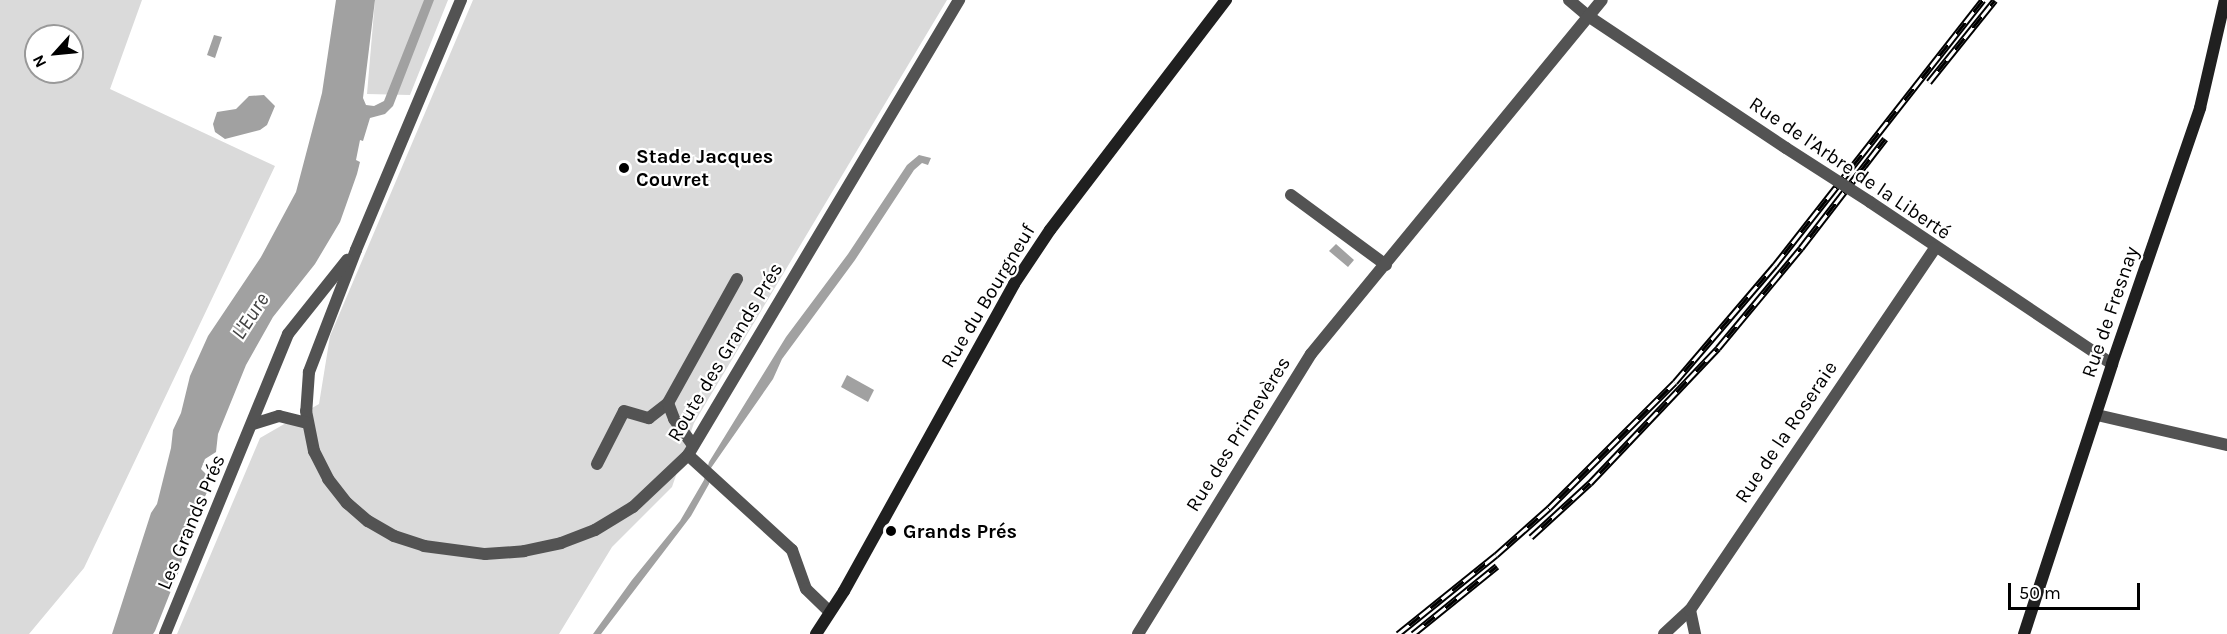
<!DOCTYPE html>
<html>
<head>
<meta charset="utf-8">
<style>
  body { margin:0 }
  #map { position:relative; width:2227px; height:634px; overflow:hidden; background:#fff; font-family:Karla,sans-serif }
  div>[style] { position:absolute }
  .green>* { inset:0; background:#dadada }
  .water>* { inset:0; background:#a1a1a1 }
  .street>* { height:12px; margin:-6px; padding:0 6px; transform-origin:6px; border-radius:6px; background:#535353 }
  .secondary>* { height:12px; margin:-6px; padding:0 6px; transform-origin:6px; border-radius:6px; background:#202020 }
  .rail>* { height:7px; margin-top:-3.5px; transform-origin:0; background:repeating-linear-gradient(90deg,#fff 0 14px,#000 0 28px); box-sizing:border-box; border-block:2px solid #000 }
  .street-bridge>* { height:12px; margin:-6px; padding:0 6px; transform-origin:6px; border-radius:6px; background:#535353 }
  .dots>* { width:16px; height:16px; translate:-50% -50%; box-sizing:border-box; border:3px solid #fff; border-radius:50% }
  span { translate:-50% -50%; white-space:nowrap; text-align:center; line-height:1.15; -webkit-text-stroke:4.5px #fff; paint-order:stroke }
  .poi-label { font-size:20px; color:#000; font-weight:700 }
  .left { translate:0 -50%; text-align:left }
  .street-label { font-size:20px; color:#000 }
  .water-label { font-size:21px; color:#424242; font-style:italic }
  .north { position:absolute; left:24px; top:24px; width:60px; height:60px; box-sizing:border-box; background:#fff; border:2px solid #999; border-radius:50%; rotate:243deg; font-size:16px; font-weight:700; line-height:24px; text-align:center; color:#000 }
  .north::after { content:''; display:block; margin:auto; width:21px; height:27px; background:#000; clip-path:polygon(50% 0,100% 100%,50% 72%,0 100%) }
  .scale { position:absolute; left:2008px; top:583px; width:132px; height:27px; box-sizing:border-box; border:3px solid #000; border-top:0; padding-left:8px; font-size:18px; line-height:21px; white-space:nowrap; color:#000; -webkit-text-stroke:4px #fff; paint-order:stroke }
</style>
</head>
<body>
<div id="map">
  <div class="green">
    <i style="clip-path:polygon(evenodd,0 0,142px 0,110px 89px,275px 166px,84px 568px,29px 634px,0 634px,0 0,36px 36px,72px 36px,72px 72px,36px 72px,36px 36px)"></i>
    <i style="clip-path:polygon(375px 0,448px 0,410px 95px,367px 94px)"></i>
    <i style="clip-path:polygon(473px 0,947px 0,694px 423px,672px 487px,612px 547px,559px 634px,177px 634px,260px 438px,319px 404px,330px 336px)"></i>
  </div>
  <div class="water">
    <i style="clip-path:polygon(336px 0,375px 0,363px 98px,366px 105px,374px 106px,384px 101px,424px 0,434px 0,393px 106px,385px 114px,370px 118px,363px 141px,360px 140px,356px 160px,360px 162px,357px 174px,340px 222px,315px 264px,273px 317px,246px 365px,218px 434px,216px 452px,205px 459px,201px 469px,208px 476px,208px 490px,202px 503px,194px 507px,180px 568px,155px 631px,153px 634px,112px 634px,151px 513px,157px 504px,171px 448px,173px 430px,181px 413px,190px 376px,208px 336px,261px 257px,296px 192px,322px 93px)"></i>
    <i style="clip-path:polygon(214px 35px,222px 37px,215px 58px,207px 55px)"></i>
    <i style="clip-path:polygon(264px 95px,275px 106px,267px 125px,260px 130px,225px 139px,215px 132px,213px 124px,217px 112px,236px 109px,249px 96px)"></i>
    <i style="clip-path:polygon(919px 155px,931px 158px,928px 165px,922px 163px,914px 170px,855px 260px,782px 359px,773px 379px,711px 468px,709px 484px,691px 516px,601px 634px,593px 634px,632px 580px,680px 521px,704px 480px,709px 462px,786px 337px,848px 254px,907px 165px)"></i>
    <i style="clip-path:polygon(1336px 244px,1354px 260px,1348px 267px,1329px 251px)"></i>
    <i style="clip-path:polygon(847px 375px,874px 390px,868px 402px,841px 387px)"></i>
  </div>
  <div class="street">
    <i style="left:461px;top:0;width:271px;rotate:112.8deg"></i>
    <i style="left:356px;top:250px;width:131px;rotate:111.1deg"></i>
    <i style="left:309px;top:372px;width:39px;rotate:94deg"></i>
    <i style="left:306px;top:411px;width:41px;rotate:78.7deg"></i>
    <i style="left:314px;top:451px;width:31px;rotate:63deg"></i>
    <i style="left:328px;top:479px;width:31px;rotate:52deg"></i>
    <i style="left:347px;top:503px;width:28px;rotate:41deg"></i>
    <i style="left:368px;top:521px;width:30px;rotate:30deg"></i>
    <i style="left:394px;top:536px;width:32px;rotate:18deg"></i>
    <i style="left:424px;top:546px;width:62px;rotate:7.5deg"></i>
    <i style="left:485px;top:554px;width:39px;rotate:-4deg"></i>
    <i style="left:524px;top:551px;width:38px;rotate:-12deg"></i>
    <i style="left:561px;top:543px;width:36px;rotate:-21deg"></i>
    <i style="left:595px;top:530px;width:44px;rotate:-31.2deg"></i>
    <i style="left:633px;top:507px;width:76px;rotate:-43.4deg"></i>
    <i style="left:688px;top:455px;width:530px;rotate:-59.22deg"></i>
    <i style="left:1569px;top:0;width:25px;rotate:40deg"></i>
    <i style="left:1588px;top:16px;width:238px;rotate:33.7deg"></i>
    <i style="left:1291px;top:195px;width:118px;rotate:36.4deg"></i>
    <i style="left:1870px;top:202px;width:291px;rotate:33.8deg"></i>
    <i style="left:668px;top:403px;width:142px;rotate:-60.9deg"></i>
    <i style="left:2097px;top:415px;width:133px;rotate:13deg"></i>
    <i style="left:253px;top:424px;width:27px;rotate:-17deg"></i>
    <i style="left:279px;top:416px;width:30px;rotate:14deg"></i>
    <i style="left:688px;top:455px;width:141px;rotate:42.4deg"></i>
    <i style="left:792px;top:550px;width:41px;rotate:70.3deg"></i>
    <i style="left:806px;top:589px;width:33px;rotate:44deg"></i>
    <i style="left:597px;top:464px;width:59px;rotate:-63deg"></i>
    <i style="left:624px;top:411px;width:26px;rotate:16deg"></i>
    <i style="left:649px;top:418px;width:24px;rotate:-38deg"></i>
    <i style="left:668px;top:403px;width:17px;rotate:69deg"></i>
    <i style="left:674px;top:419px;width:32px;rotate:54deg"></i>
    <i style="left:1690px;top:610px;width:25px;rotate:78deg"></i>
    <i style="left:165px;top:634px;width:324px;rotate:-67.7deg"></i>
    <i style="left:288px;top:334px;width:95px;rotate:-51.4deg"></i>
    <i style="left:1138px;top:634px;width:329px;rotate:-58.3deg"></i>
    <i style="left:1311px;top:354px;width:458px;rotate:-50.6deg"></i>
    <i style="left:1664px;top:634px;width:35px;rotate:-43deg"></i>
    <i style="left:1690px;top:610px;width:437px;rotate:-55.9deg"></i>
  </div>
  <div class="secondary">
    <i style="left:816px;top:634px;width:51px;rotate:-56.9deg"></i>
    <i style="left:844px;top:591px;width:351px;rotate:-61deg"></i>
    <i style="left:1014px;top:284px;width:65px;rotate:-56.3deg"></i>
    <i style="left:1050px;top:230px;width:290px;rotate:-52.6deg"></i>
    <i style="left:2024px;top:634px;width:284px;rotate:-71.9deg"></i>
    <i style="left:2112px;top:364px;width:271px;rotate:-71deg"></i>
    <i style="left:2200px;top:108px;width:111px;rotate:-77deg"></i>
  </div>
  <div class="rail">
    <i style="left:1929px;top:82px;width:105px;rotate:-51.2deg"></i>
    <i style="left:1531px;top:537px;width:80px;rotate:-42.5deg"></i>
    <i style="left:1590px;top:483px;width:186px;rotate:-46.5deg"></i>
    <i style="left:1718px;top:348px;width:130px;rotate:-50.3deg"></i>
    <i style="left:1801px;top:248px;width:138px;rotate:-52.4deg"></i>
    <i style="left:1398px;top:634px;width:126px;rotate:-38.9deg"></i>
    <i style="left:1496px;top:555px;width:71px;rotate:-41.6deg"></i>
    <i style="left:1549px;top:508px;width:178px;rotate:-45deg"></i>
    <i style="left:1675px;top:382px;width:154px;rotate:-49.5deg"></i>
    <i style="left:1775px;top:265px;width:337px;rotate:-51.9deg"></i>
    <i style="left:1413px;top:634px;width:108px;rotate:-39deg"></i>
  </div>
  <div class="street-bridge">
    <i style="left:1786px;top:148px;width:100px;rotate:32.7deg"></i>
  </div>
  <div class="dots">
    <i style="left:624px;top:168px;background:#000"></i>
    <i style="left:891px;top:531px;background:#000"></i>
  </div>
  <div class="poi-label">
    <span class="left" style="left:636px;top:168px">Stade Jacques<br>Couvret</span>
    <span class="left" style="left:903px;top:531px">Grands Prés</span>
  </div>
  <div class="street-label">
    <span style="left:1850px;top:168px;rotate:34deg">Rue de l'Arbre de la Liberté</span>
    <span style="left:988px;top:296px;rotate:-59deg">Rue du Bourgneuf</span>
    <span style="left:2110px;top:312px;rotate:-71deg">Rue de Fresnay</span>
    <span style="left:725px;top:352px;rotate:-59deg">Route des Grands Prés</span>
    <span style="left:1786px;top:432px;rotate:-56deg">Rue de la Roseraie</span>
    <span style="left:1238px;top:434px;rotate:-58deg">Rue des Primevères</span>
    <span style="left:191px;top:522px;rotate:-67deg">Les Grands Prés</span>
  </div>
  <div class="water-label">
    <span style="left:250px;top:316px;rotate:-57deg">L'Eure</span>
  </div>
  <div class="north">N</div>
  <div class="scale">50 m</div>
</div>
</body>
</html>
